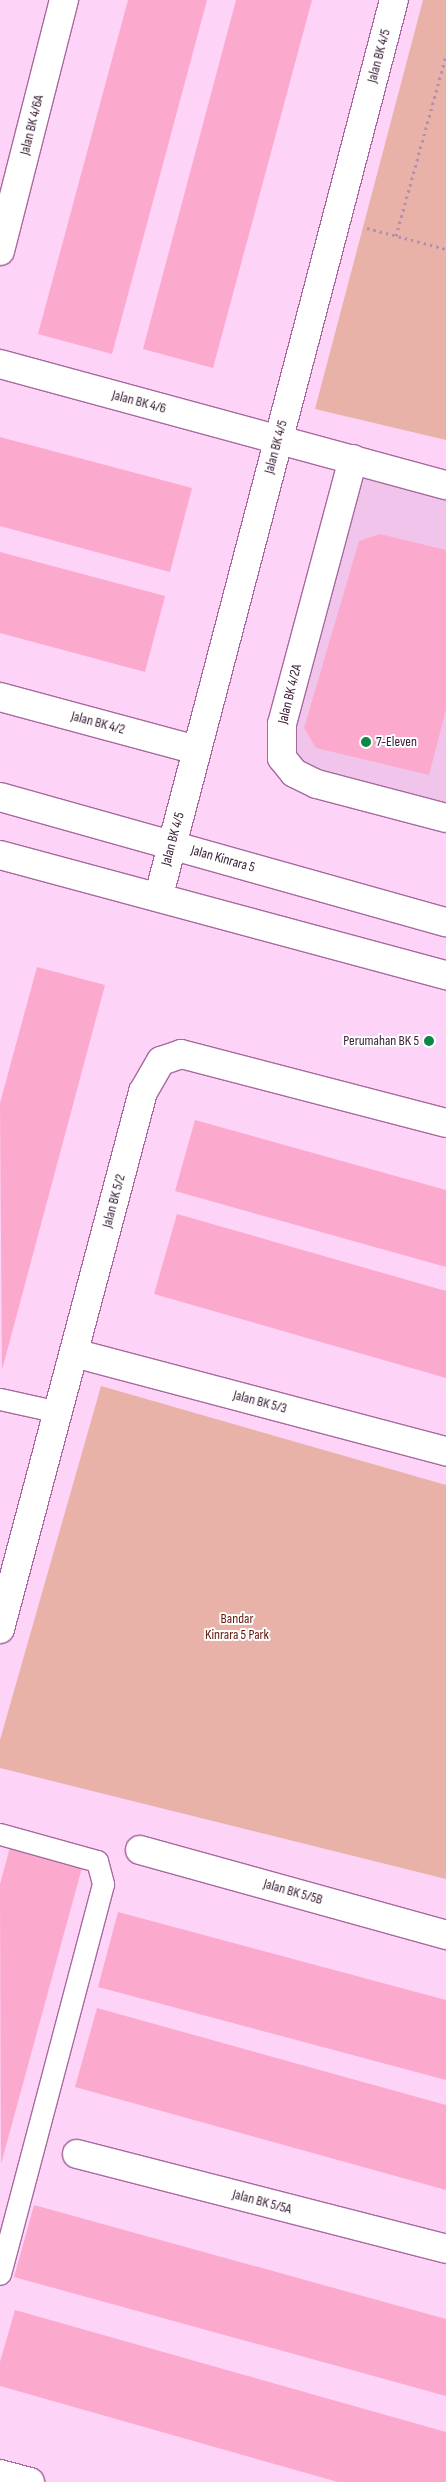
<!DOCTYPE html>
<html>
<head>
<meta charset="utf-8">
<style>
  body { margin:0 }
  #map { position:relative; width:446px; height:2482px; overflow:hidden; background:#fdd4f7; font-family:"Sofia Sans Condensed",sans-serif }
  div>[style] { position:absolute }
  .built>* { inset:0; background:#f1c5eb }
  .green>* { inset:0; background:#e8b2a8 }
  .building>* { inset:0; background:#fca9ce }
  .path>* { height:3px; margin-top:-1.5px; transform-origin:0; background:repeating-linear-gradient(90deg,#b390ae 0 2.5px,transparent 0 6.5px) }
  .roads { filter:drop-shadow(1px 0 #a7699f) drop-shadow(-1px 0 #a7699f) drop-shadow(0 1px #a7699f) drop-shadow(0 -1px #a7699f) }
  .service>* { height:21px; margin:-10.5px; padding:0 10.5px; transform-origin:10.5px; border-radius:10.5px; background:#fff }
  .minor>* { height:28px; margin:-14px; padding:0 14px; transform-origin:14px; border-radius:14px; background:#fff }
  .secondary>* { height:28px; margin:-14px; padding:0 14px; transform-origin:14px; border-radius:14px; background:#fff }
  .dots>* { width:14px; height:14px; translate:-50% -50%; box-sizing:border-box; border:2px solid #fff; border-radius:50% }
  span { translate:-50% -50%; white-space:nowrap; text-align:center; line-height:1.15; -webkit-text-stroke:4px #fff; paint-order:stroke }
  .street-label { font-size:14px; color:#3a2037 }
  .poi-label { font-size:14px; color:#3a2037 }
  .left { translate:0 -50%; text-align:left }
  .right { translate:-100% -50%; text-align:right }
  .park-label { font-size:14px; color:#631409 }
</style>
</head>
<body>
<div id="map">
  <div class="built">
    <i style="clip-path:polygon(363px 477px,446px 499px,446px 802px,318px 770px,298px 759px,292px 741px)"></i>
  </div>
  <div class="green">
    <i style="clip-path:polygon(423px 0,446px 0,446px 440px,315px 409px)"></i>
    <i style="clip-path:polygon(101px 1386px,446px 1485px,446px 1879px,0 1768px,0 1740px)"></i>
  </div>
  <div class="building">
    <i style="clip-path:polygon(128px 0,207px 0,112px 354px,38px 334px)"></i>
    <i style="clip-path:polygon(236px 0,312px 0,213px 368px,143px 349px)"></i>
    <i style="clip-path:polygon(0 437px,192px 488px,170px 572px,0 526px)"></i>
    <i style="clip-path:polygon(380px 534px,446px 550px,446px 710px,429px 775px,316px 748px,304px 728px,359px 541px)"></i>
    <i style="clip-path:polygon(0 552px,165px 596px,145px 672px,0 633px)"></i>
    <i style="clip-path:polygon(37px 967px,105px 985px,2px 1370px,0 1103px)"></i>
    <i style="clip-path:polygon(195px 1120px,446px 1190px,446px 1267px,175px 1191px)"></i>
    <i style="clip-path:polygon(177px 1214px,446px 1291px,446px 1378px,154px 1294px)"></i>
    <i style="clip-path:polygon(11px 1844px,83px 1864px,1px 2164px,0 1884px)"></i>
    <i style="clip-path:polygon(118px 1912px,446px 2000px,446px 2080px,98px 1987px)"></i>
    <i style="clip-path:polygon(97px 2008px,446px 2105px,446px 2190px,75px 2087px)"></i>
    <i style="clip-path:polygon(34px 2205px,446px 2319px,446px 2396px,14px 2277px)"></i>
    <i style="clip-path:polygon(15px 2310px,446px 2432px,446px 2482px,338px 2482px,0 2386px,0 2362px)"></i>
  </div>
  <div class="path">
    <i style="left:367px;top:228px;width:82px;rotate:14.9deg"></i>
    <i style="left:396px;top:236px;width:187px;rotate:-74.5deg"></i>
  </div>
  <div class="roads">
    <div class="service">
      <i style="left:0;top:1399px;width:59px;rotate:12.6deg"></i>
      <i style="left:0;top:1834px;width:101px;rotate:15.6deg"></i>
      <i style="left:97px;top:1861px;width:24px;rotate:75deg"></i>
      <i style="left:103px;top:1884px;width:403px;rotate:104.8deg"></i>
    </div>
    <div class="minor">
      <i style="left:0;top:251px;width:259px;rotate:-75.7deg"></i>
      <i style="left:0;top:364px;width:462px;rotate:15.2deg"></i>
      <i style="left:353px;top:459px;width:274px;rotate:105deg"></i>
      <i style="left:282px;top:724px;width:34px;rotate:90deg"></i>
      <i style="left:282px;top:758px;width:19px;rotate:51deg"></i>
      <i style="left:294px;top:773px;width:25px;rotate:26deg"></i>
      <i style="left:317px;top:784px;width:133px;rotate:14.8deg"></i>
      <i style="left:0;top:697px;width:203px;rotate:15.1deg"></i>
      <i style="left:159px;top:895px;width:925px;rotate:-75.29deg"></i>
      <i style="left:74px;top:1353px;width:385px;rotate:14.8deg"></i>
      <i style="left:0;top:1629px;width:556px;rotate:-75.09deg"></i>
      <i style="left:143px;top:1092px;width:36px;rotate:-60deg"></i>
      <i style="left:161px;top:1061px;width:21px;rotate:-19deg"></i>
      <i style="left:181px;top:1054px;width:274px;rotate:14.6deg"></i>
      <i style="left:140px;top:1850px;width:318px;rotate:15.5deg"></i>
      <i style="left:77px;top:2154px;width:381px;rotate:14.4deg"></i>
      <i style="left:0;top:2474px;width:31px;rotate:15deg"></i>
    </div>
    <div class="secondary">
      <i style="left:0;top:797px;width:463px;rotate:15.7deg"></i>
      <i style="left:0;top:855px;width:462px;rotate:15.1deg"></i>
    </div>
  </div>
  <div class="dots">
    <i style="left:366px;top:742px;background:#0d8843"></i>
    <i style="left:429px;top:1041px;background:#0d8843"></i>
  </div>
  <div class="street-label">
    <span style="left:379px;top:56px;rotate:-75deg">Jalan BK 4/5</span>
    <span style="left:32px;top:125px;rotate:-76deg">Jalan BK 4/6A</span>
    <span style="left:139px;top:402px;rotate:15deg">Jalan BK 4/6</span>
    <span style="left:276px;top:447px;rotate:-75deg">Jalan BK 4/5</span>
    <span style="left:290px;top:694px;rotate:-76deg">Jalan BK 4/2A</span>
    <span style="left:98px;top:723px;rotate:15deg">Jalan BK 4/2</span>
    <span style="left:173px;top:839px;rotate:-75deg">Jalan BK 4/5</span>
    <span style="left:223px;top:859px;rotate:16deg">Jalan Kinrara 5</span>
    <span style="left:114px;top:1201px;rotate:-75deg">Jalan BK 5/2</span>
    <span style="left:260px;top:1402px;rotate:15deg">Jalan BK 5/3</span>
    <span style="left:293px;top:1892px;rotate:16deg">Jalan BK 5/5B</span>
    <span style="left:262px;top:2202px;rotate:15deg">Jalan BK 5/5A</span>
  </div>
  <div class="poi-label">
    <span class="left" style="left:376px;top:742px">7-Eleven</span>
    <span class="right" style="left:419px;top:1041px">Perumahan BK 5</span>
  </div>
  <div class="park-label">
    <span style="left:237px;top:1627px">Bandar<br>Kinrara 5 Park</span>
  </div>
</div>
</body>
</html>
